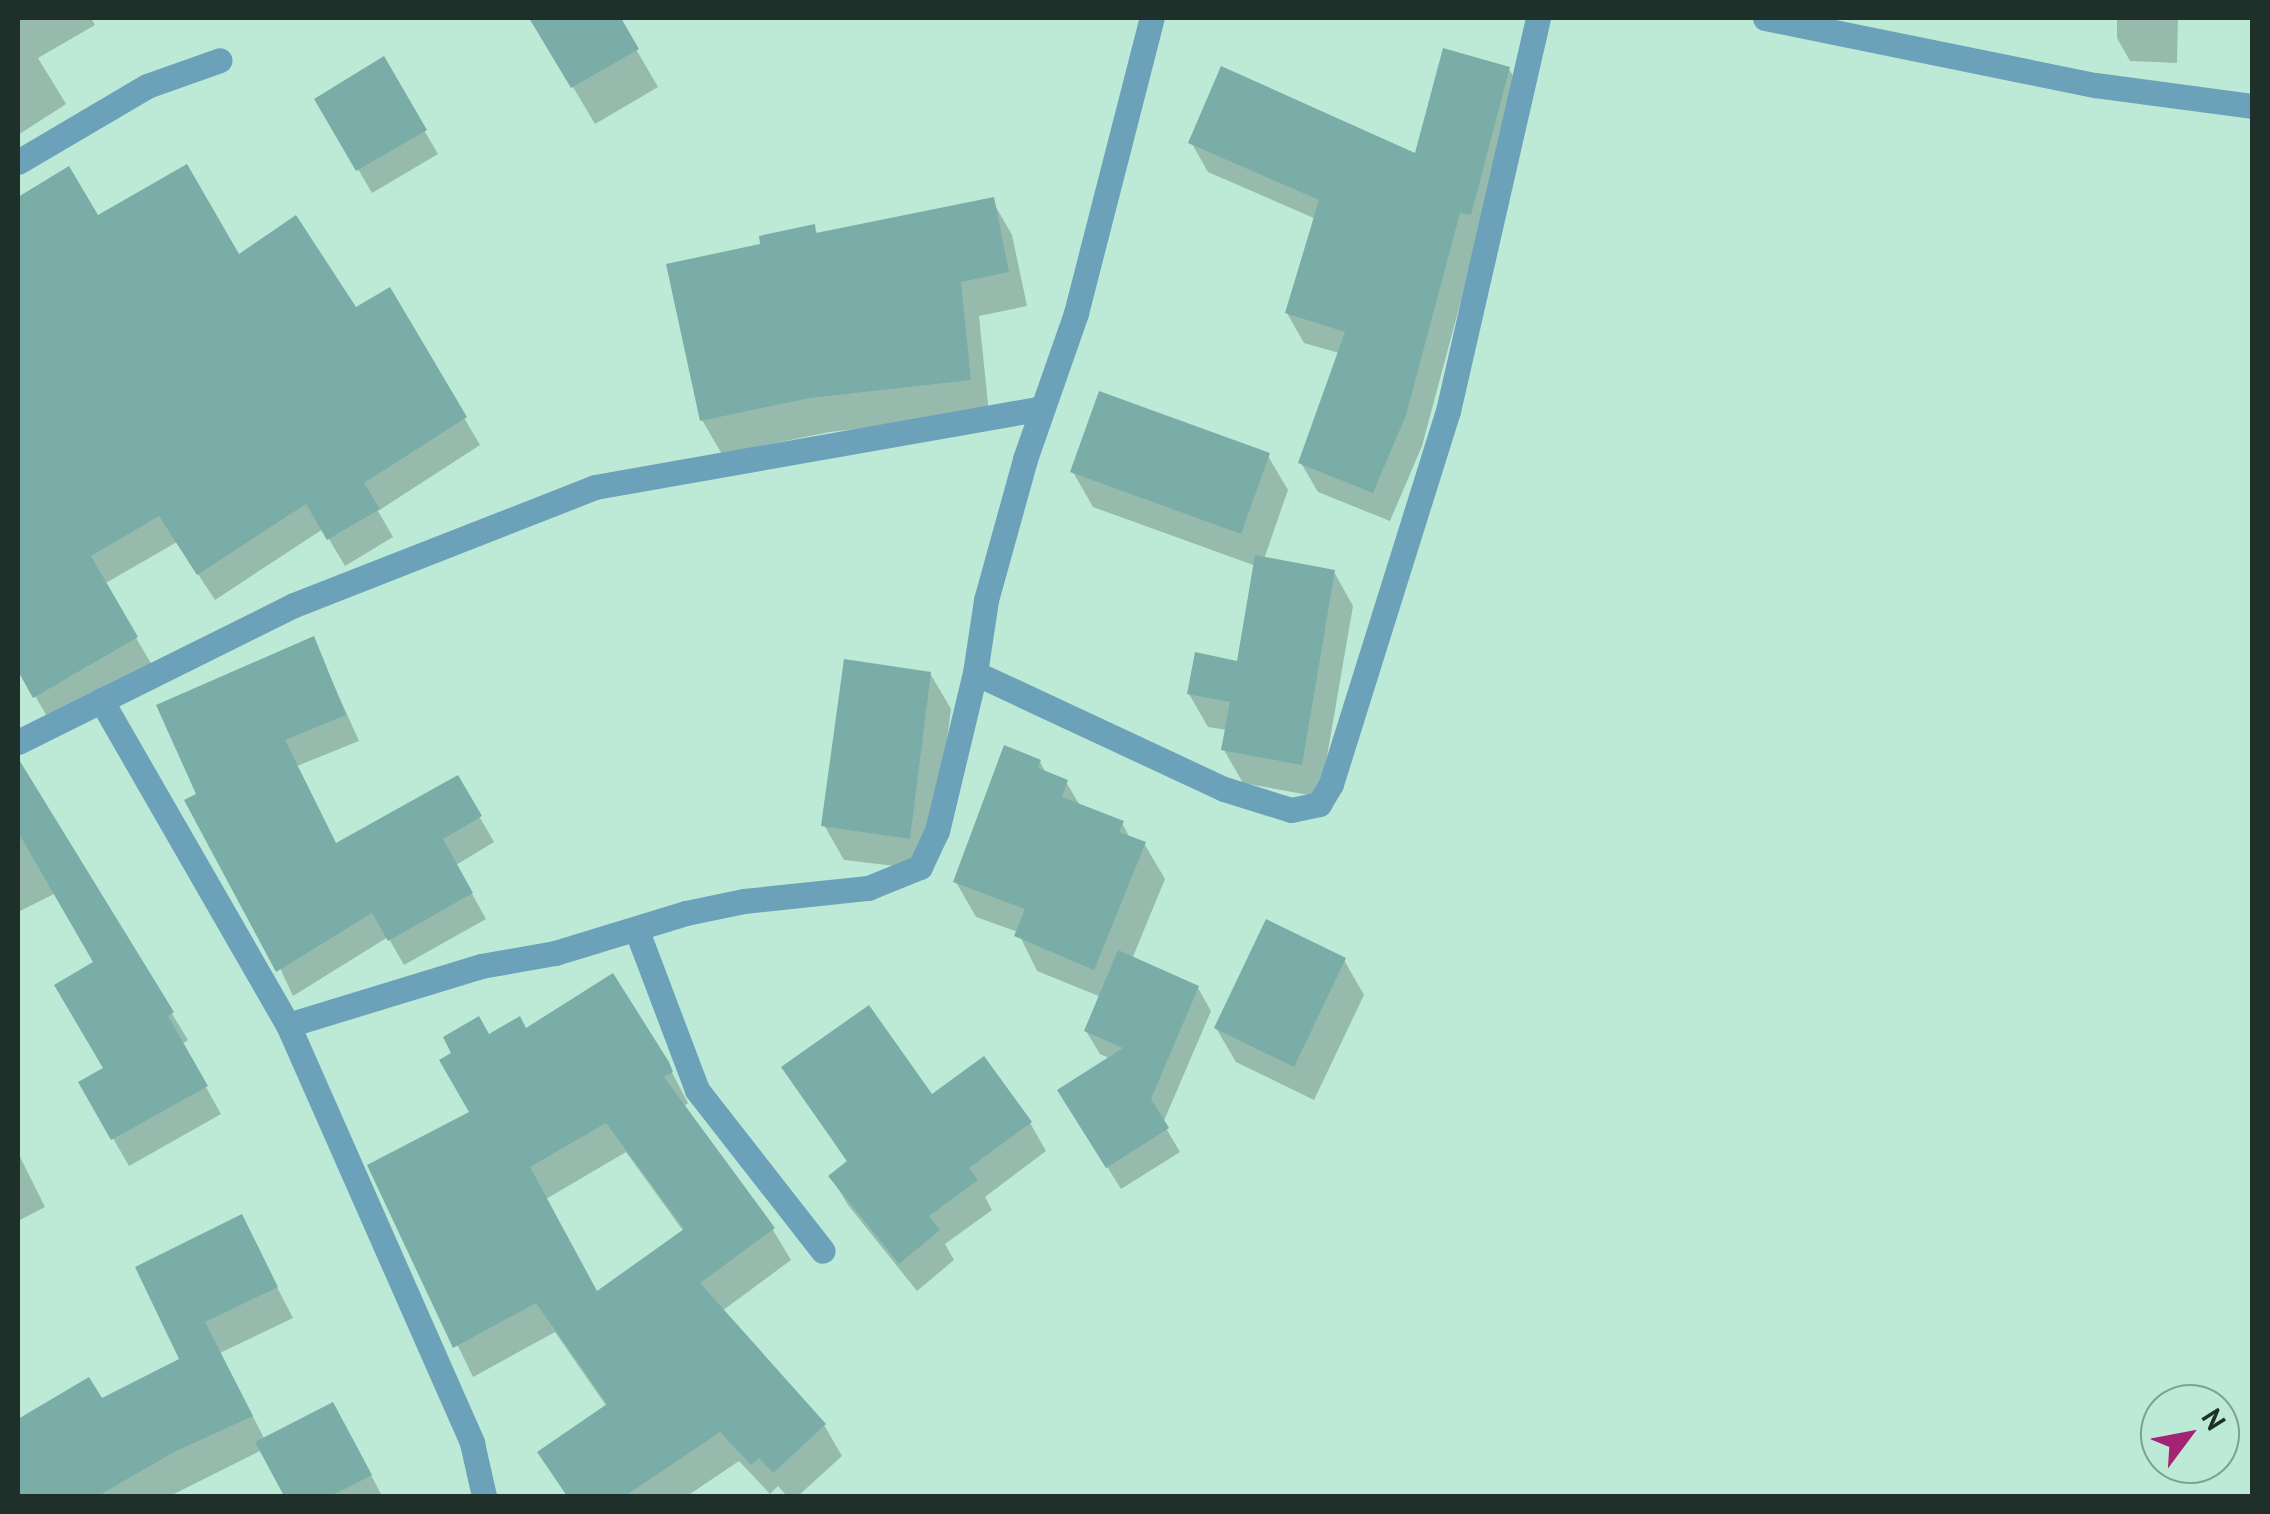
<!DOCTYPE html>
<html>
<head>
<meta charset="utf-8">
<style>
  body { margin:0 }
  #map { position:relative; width:2270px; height:1514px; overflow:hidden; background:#bcead7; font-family:"PT Sans",sans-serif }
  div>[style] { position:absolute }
  .shadow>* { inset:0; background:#0003 }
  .building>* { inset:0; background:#7aada7 }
  .minor>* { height:25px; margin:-12.5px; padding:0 12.5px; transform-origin:12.5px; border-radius:12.5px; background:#6ca2b9 }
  span { translate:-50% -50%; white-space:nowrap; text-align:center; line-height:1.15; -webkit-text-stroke:8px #bcead7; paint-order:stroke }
  .frame { position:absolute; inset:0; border:20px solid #1e3029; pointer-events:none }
  .north { position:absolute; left:2140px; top:1384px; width:100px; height:100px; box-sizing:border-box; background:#bcead7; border:2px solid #7da091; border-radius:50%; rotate:58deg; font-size:28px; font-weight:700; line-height:40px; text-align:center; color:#1e3029 }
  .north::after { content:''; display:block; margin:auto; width:35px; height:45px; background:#a42474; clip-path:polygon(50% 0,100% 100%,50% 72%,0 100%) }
</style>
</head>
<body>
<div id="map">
  <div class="shadow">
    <i style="clip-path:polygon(18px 18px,91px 18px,95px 25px,38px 58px,66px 104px,18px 135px)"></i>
    <i style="clip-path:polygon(532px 18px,618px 18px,658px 87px,595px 124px)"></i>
    <i style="clip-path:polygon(2117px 18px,2178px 18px,2177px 63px,2130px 61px,2117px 38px)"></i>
    <i style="clip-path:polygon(383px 60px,438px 154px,372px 193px,317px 99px)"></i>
    <i style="clip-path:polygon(1509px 69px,1526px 98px,1477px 241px,1422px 446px,1390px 521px,1318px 492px,1301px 463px,1339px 353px,1304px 343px,1287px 313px,1316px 219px,1208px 172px,1191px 142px,1417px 157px)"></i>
    <i style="clip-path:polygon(68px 170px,97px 218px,238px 257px,356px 310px,389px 290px,480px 445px,378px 511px,393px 537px,345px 566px,323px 529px,215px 600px,177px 542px,104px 584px,152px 665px,51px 723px,18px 667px,18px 260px,23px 257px,18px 249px,18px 200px)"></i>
    <i style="clip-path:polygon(992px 200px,1012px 235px,1027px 306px,979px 316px,989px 414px,830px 432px,722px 454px,702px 420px,763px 246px,814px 227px,818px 235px)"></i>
    <i style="clip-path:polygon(1268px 456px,1288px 490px,1264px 559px,1334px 572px,1353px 606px,1320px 797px,1243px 783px,1224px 750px,1227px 730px,1208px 727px,1189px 694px,1239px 664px,1256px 566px,1093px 507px,1073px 472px)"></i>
    <i style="clip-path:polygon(313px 639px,359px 741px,297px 766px,336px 846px,457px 778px,494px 842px,456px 865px,486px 919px,404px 965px,388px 937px,293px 996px,199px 795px)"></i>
    <i style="clip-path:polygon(846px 662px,931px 675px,951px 709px,930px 870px,844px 860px,824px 825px)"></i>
    <i style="clip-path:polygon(1040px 762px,1047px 775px,1066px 782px,1081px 807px,1122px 823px,1131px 840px,1145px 845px,1165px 879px,1132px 959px,1198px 988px,1211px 1011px,1163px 1123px,1180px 1152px,1121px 1189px,1074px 1114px,1111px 1059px,1100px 1054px,1086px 1031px,1101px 997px,1037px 971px,1018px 932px,976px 917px,956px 882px)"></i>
    <i style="clip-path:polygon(36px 791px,188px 1040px,182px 1044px,221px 1114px,129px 1166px,81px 1083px,106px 1069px,96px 963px,56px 893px,18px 912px,18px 802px)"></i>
    <i style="clip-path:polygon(1344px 960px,1364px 995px,1314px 1100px,1236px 1062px,1216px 1028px)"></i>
    <i style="clip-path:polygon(evenodd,525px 1031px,667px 1063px,688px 1103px,683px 1107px,773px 1230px,791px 1260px,722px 1311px,824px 1425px,842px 1456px,798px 1496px,787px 1496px,778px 1486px,770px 1494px,739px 1461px,687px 1496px,567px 1496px,540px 1452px,607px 1407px,555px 1332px,473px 1377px,371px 1166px,472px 1113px,488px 1037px,525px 1031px,626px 1152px,684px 1232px,597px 1294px,546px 1199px,626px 1152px)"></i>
    <i style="clip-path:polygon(784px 1068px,931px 1097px,1030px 1123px,1046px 1151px,985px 1197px,992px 1210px,945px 1244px,954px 1260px,917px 1291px,848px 1205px,831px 1177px,848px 1163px)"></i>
    <i style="clip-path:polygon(18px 1153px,45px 1207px,18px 1221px)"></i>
    <i style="clip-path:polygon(241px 1218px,293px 1318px,220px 1353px,265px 1440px,349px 1433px,382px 1496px,287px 1496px,262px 1450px,170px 1496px,18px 1496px,18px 1422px,88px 1380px,101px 1402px,182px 1360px)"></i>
  </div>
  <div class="building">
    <i style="clip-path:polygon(529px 18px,621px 18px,639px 49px,571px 88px)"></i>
    <i style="clip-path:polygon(1443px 48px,1510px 67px,1471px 215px,1460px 213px,1406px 415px,1373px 493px,1298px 463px,1345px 332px,1285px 313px,1319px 200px,1188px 143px,1221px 66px,1415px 153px)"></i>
    <i style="clip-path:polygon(384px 56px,427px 130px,356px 171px,314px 99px)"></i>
    <i style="clip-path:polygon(187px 164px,239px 254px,296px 215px,356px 307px,390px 287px,467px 417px,364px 483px,380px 509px,327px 540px,306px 504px,197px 575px,159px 516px,91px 556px,138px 637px,33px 698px,18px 671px,18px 197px,69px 166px,98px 215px)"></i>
    <i style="clip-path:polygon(994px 197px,1009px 272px,961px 282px,971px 380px,810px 398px,700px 421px,666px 264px,760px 244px,759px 236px,815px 224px,816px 233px)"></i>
    <i style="clip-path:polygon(1099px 391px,1270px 453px,1241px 534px,1070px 472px)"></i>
    <i style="clip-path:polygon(1255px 555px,1335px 570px,1302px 765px,1221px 750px,1230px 702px,1187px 694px,1195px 652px,1237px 661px)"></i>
    <i style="clip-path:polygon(314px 636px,346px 715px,285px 740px,336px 843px,458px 775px,482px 816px,443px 839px,473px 893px,388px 941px,372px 913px,276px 972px,184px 800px,196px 794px,156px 705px)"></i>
    <i style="clip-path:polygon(844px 659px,931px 672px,910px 839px,821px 826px)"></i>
    <i style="clip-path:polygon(1004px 745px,1041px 760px,1038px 768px,1068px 780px,1062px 797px,1124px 821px,1119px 832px,1146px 842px,1094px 970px,1014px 936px,1025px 909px,953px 882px)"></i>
    <i style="clip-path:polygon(18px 758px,174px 1012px,168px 1016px,208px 1086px,111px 1140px,78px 1082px,103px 1068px,54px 985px,93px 962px,18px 832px)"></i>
    <i style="clip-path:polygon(1266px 919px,1346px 958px,1294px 1067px,1214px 1028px)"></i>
    <i style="clip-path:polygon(1118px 950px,1199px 986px,1151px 1099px,1169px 1128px,1106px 1168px,1057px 1090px,1123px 1048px,1084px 1031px)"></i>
    <i style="clip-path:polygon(evenodd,613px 973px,669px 1062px,673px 1072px,664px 1077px,775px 1228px,700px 1283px,826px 1424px,773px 1473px,759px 1458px,751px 1465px,720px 1432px,625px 1496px,567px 1496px,537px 1452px,607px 1404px,536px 1303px,453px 1348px,367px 1165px,469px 1112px,439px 1060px,451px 1053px,443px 1037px,479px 1016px,489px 1034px,520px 1016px,526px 1028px,613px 973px,606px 1123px,684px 1229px,597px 1291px,530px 1167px,606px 1123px)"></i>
    <i style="clip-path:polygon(869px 1005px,932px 1094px,984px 1056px,1032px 1122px,969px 1168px,978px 1180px,929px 1216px,940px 1230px,899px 1264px,828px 1176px,847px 1161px,781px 1067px)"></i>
    <i style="clip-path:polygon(242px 1214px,278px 1287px,205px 1322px,253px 1416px,174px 1452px,98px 1496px,18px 1496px,18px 1419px,89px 1377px,102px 1398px,179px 1359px,135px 1267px)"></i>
    <i style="clip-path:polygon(333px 1402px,372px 1475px,331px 1496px,284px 1496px,255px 1442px)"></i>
  </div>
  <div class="minor">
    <i style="left:1765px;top:18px;width:337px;rotate:11.5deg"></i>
    <i style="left:2095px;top:85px;width:158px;rotate:7.6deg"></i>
    <i style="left:18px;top:162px;width:150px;rotate:-30.5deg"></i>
    <i style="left:147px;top:86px;width:77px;rotate:-19.6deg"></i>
    <i style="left:975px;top:673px;width:275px;rotate:25deg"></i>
    <i style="left:1224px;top:789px;width:70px;rotate:17.4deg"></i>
    <i style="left:1291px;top:810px;width:29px;rotate:-12deg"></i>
    <i style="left:1319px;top:804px;width:23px;rotate:-59deg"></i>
    <i style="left:1331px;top:784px;width:391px;rotate:-72.6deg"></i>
    <i style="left:1448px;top:411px;width:403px;rotate:-77.1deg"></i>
    <i style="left:101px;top:700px;width:375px;rotate:60.1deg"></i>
    <i style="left:288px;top:1025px;width:457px;rotate:66.2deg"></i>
    <i style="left:472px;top:1443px;width:54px;rotate:77.2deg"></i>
    <i style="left:18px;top:742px;width:308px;rotate:-26.4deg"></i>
    <i style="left:294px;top:605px;width:323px;rotate:-21.4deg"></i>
    <i style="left:595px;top:487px;width:454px;rotate:-10deg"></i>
    <i style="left:637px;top:931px;width:170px;rotate:69.3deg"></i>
    <i style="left:697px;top:1090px;width:204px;rotate:52deg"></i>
    <i style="left:288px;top:1025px;width:202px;rotate:-17deg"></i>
    <i style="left:481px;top:966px;width:75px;rotate:-10deg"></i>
    <i style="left:555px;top:953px;width:137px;rotate:-17deg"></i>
    <i style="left:686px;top:913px;width:59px;rotate:-11.7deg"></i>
    <i style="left:744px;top:901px;width:125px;rotate:-6deg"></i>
    <i style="left:868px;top:888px;width:56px;rotate:-22deg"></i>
    <i style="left:920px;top:867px;width:40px;rotate:-65deg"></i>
    <i style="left:937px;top:831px;width:163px;rotate:-76.5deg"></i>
    <i style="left:975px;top:673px;width:74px;rotate:-81.4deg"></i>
    <i style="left:986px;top:600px;width:146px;rotate:-74.5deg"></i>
    <i style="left:1025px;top:459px;width:155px;rotate:-70.7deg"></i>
    <i style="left:1076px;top:313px;width:305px;rotate:-75.6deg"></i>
  </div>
  <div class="frame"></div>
  <div class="north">N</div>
</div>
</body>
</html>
